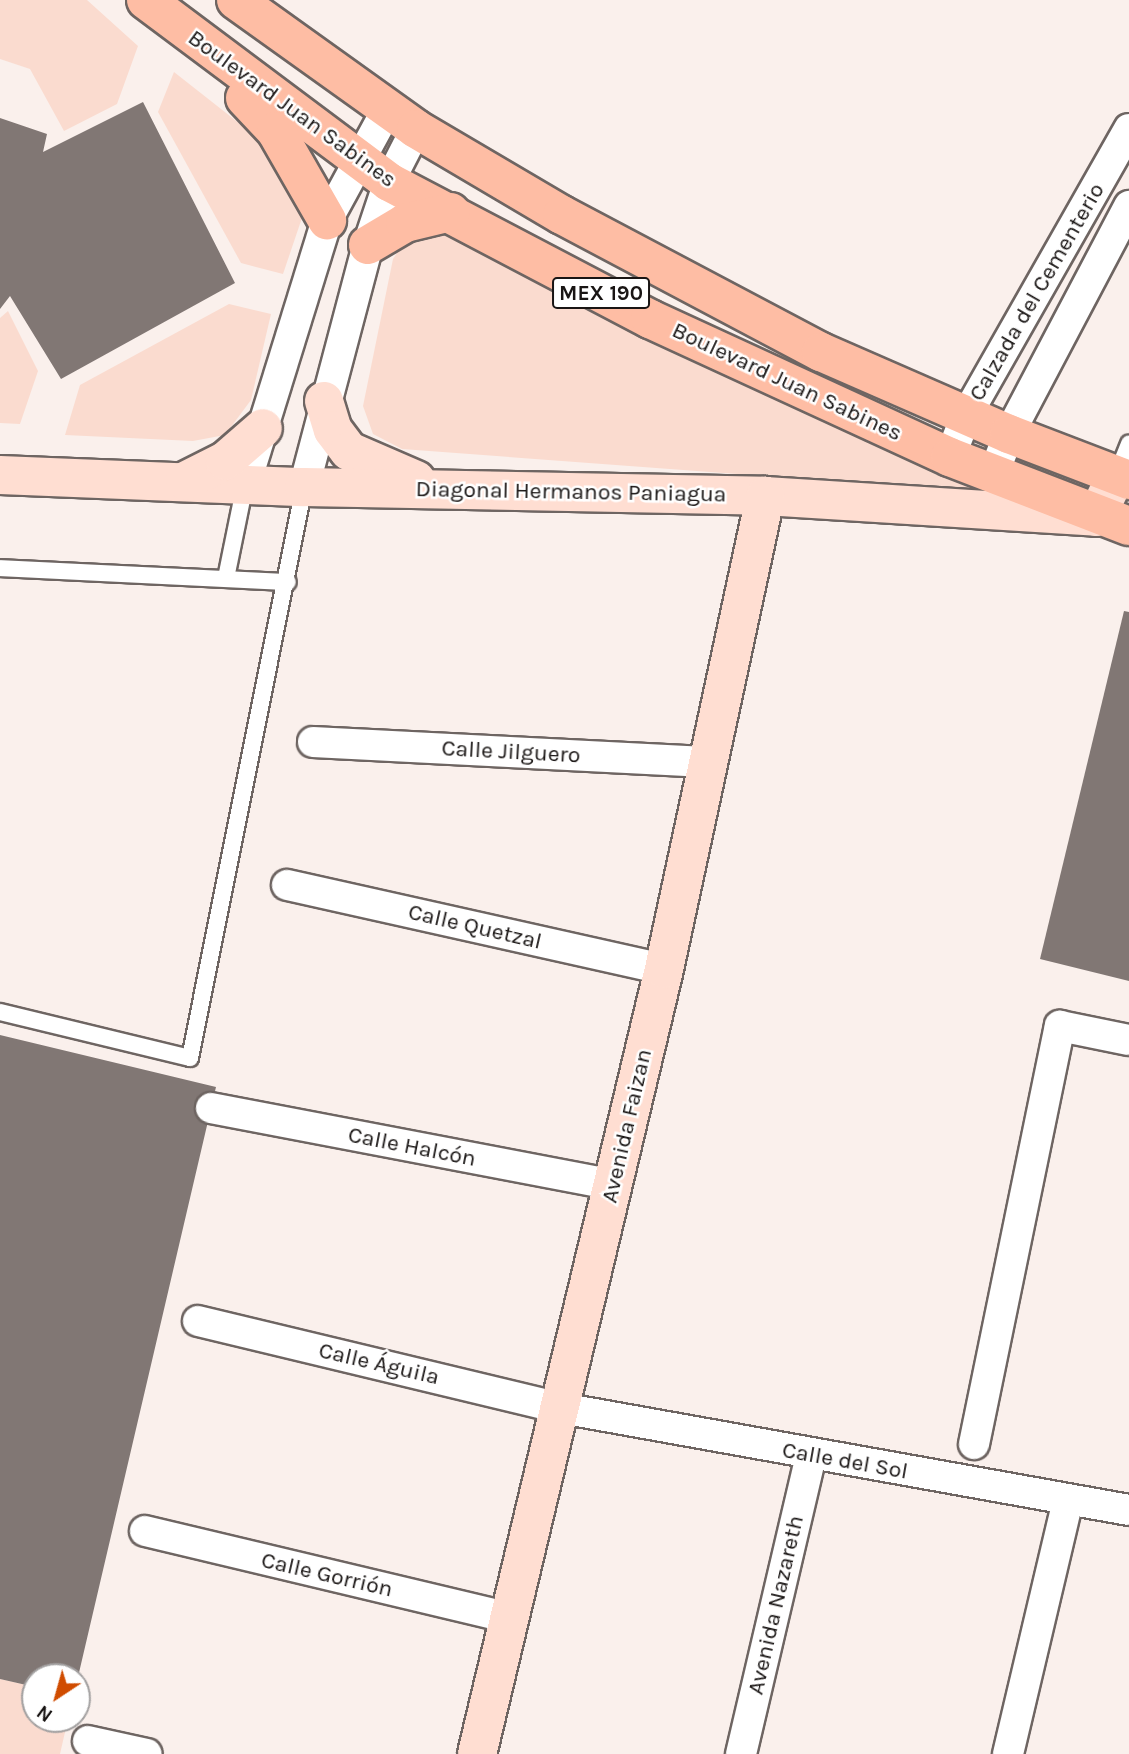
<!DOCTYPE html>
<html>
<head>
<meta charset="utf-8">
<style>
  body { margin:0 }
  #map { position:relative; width:1129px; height:1754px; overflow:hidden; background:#faf0ec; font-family:Karla,sans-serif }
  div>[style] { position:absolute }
  .green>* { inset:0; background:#fadbcf }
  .building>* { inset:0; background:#817774 }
  .roads { filter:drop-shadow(2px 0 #6e6562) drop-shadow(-2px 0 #6e6562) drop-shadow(0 2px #6e6562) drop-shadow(0 -2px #6e6562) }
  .lane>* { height:16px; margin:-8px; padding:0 8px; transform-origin:8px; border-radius:8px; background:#fff }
  .street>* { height:30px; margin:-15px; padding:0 15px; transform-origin:15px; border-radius:15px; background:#fff }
  .secondary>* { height:38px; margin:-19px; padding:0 19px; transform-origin:19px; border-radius:19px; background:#ffded2 }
  .primary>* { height:38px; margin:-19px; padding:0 19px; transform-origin:19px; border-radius:19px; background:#febda4 }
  span { translate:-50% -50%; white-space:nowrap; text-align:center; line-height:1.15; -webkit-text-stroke:5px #fff; paint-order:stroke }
  .shield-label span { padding:2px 5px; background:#fff; border:2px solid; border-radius:5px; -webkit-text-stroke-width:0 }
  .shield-label { font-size:21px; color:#191514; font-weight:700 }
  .street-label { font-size:23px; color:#191514 }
  .north { position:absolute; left:21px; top:1663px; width:70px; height:70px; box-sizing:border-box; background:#fff; border:2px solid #a3a1a1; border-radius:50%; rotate:216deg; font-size:19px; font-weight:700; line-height:28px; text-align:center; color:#191514 }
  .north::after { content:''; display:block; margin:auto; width:24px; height:32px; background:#d04c00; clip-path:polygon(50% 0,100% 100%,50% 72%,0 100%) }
</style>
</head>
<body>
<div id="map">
  <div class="green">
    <i style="clip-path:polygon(0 0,87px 0,138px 46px,117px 104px,64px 131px,30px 69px,0 59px)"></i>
    <i style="clip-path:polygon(174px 72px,263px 142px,305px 209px,283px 274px,241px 263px,158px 112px)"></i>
    <i style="clip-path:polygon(445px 222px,990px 493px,402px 449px,373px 434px,363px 406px,393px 259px,410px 233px)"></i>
    <i style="clip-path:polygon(229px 304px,271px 314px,251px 400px,225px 435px,193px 441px,65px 435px,80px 385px)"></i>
    <i style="clip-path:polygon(8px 311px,38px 371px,20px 424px,0 423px,0 318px)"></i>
    <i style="clip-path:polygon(0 1679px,35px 1687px,35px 1719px,68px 1719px,60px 1754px,0 1754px)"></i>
  </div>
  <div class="building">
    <i style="clip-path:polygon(143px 102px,235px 283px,61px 379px,10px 296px,0 309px,0 118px,47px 134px,43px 152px)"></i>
    <i style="clip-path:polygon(1124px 611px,1129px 612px,1129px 981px,1040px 959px)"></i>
    <i style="clip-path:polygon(0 1035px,216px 1087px,78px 1677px,35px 1677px,35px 1687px,0 1679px)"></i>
  </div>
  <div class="roads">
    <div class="lane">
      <i style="left:1116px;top:476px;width:35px;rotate:-68deg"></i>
      <i style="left:0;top:568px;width:288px;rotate:2.8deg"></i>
      <i style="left:226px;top:578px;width:95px;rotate:-78.5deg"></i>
      <i style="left:0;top:1012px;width:195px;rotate:13.6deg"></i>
      <i style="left:190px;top:1058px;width:582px;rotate:-78.71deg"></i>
    </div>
    <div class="street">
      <i style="left:950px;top:457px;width:44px;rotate:-68.7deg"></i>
      <i style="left:966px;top:416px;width:330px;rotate:-60.4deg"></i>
      <i style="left:993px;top:475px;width:44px;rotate:-68.7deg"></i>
      <i style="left:1009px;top:434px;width:258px;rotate:-62.2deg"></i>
      <i style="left:245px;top:485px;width:277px;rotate:-72.8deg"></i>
      <i style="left:327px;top:220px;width:125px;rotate:-61.4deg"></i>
      <i style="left:304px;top:487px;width:250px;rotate:-75.2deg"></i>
      <i style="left:368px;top:245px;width:66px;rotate:-71.6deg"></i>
      <i style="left:389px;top:182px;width:59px;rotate:-63deg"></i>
      <i style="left:313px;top:742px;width:398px;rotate:2.9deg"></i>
      <i style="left:287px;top:885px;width:386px;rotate:12.6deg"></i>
      <i style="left:211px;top:1108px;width:409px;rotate:10.8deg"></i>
      <i style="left:198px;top:1321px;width:373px;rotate:13.5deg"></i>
      <i style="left:561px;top:1408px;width:577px;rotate:10.18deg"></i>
      <i style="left:974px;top:1444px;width:427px;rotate:-78.4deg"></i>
      <i style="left:1060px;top:1026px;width:70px;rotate:11.5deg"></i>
      <i style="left:145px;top:1531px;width:374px;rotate:13.4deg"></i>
      <i style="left:88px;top:1741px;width:60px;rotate:12.4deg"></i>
      <i style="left:741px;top:1754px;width:307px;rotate:-76.8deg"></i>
      <i style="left:1008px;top:1754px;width:261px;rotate:-76.7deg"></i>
    </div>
    <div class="secondary">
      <i style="left:324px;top:401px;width:30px;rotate:73deg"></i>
      <i style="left:333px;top:430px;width:26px;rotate:53deg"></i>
      <i style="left:349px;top:451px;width:73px;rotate:23.4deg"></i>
      <i style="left:0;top:475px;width:304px;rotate:2.3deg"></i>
      <i style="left:304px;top:487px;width:461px;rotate:1.1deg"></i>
      <i style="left:765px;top:496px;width:332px;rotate:3.6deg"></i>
      <i style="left:1096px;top:517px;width:46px;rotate:-64deg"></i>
      <i style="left:185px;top:481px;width:45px;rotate:-26.6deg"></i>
      <i style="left:225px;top:461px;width:50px;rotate:-41deg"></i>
      <i style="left:477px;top:1754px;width:807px;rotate:-76.6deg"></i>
      <i style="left:664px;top:969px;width:484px;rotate:-77.9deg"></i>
    </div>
    <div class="primary">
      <i style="left:146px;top:0;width:304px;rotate:36.8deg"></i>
      <i style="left:389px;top:182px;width:295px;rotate:27.7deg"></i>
      <i style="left:650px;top:319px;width:330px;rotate:24.7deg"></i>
      <i style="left:950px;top:457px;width:192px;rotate:21.1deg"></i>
      <i style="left:236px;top:0;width:221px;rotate:35.6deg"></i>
      <i style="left:416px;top:129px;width:169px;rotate:30.5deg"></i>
      <i style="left:562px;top:215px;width:293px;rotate:27.9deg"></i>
      <i style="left:821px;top:352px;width:205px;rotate:23.6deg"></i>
      <i style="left:1009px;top:434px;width:129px;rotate:21deg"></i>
      <i style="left:245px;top:98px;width:45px;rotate:46.8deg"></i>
      <i style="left:276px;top:131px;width:103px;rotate:60.2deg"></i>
      <i style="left:368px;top:245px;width:43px;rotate:-30.7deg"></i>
      <i style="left:405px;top:223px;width:47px;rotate:-13.4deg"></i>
    </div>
  </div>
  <div class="shield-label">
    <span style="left:601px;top:293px">MEX 190</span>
  </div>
  <div class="street-label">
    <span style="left:292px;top:109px;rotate:36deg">Boulevard Juan Sabines</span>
    <span style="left:1037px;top:292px;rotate:-60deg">Calzada del Cementerio</span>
    <span style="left:787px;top:382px;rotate:25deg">Boulevard Juan Sabines</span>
    <span style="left:571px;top:492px;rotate:1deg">Diagonal Hermanos Paniagua</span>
    <span style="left:511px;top:752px;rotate:3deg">Calle Jilguero</span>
    <span style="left:475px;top:927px;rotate:13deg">Calle Quetzal</span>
    <span style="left:627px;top:1126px;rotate:-77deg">Avenida Faizan</span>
    <span style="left:412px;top:1147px;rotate:11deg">Calle Halcón</span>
    <span style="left:379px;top:1364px;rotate:13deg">Calle Águila</span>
    <span style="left:845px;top:1461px;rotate:10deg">Calle del Sol</span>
    <span style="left:327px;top:1575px;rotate:13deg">Calle Gorrión</span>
    <span style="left:776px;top:1605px;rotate:-77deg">Avenida Nazareth</span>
  </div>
  <div class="north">N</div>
</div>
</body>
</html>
